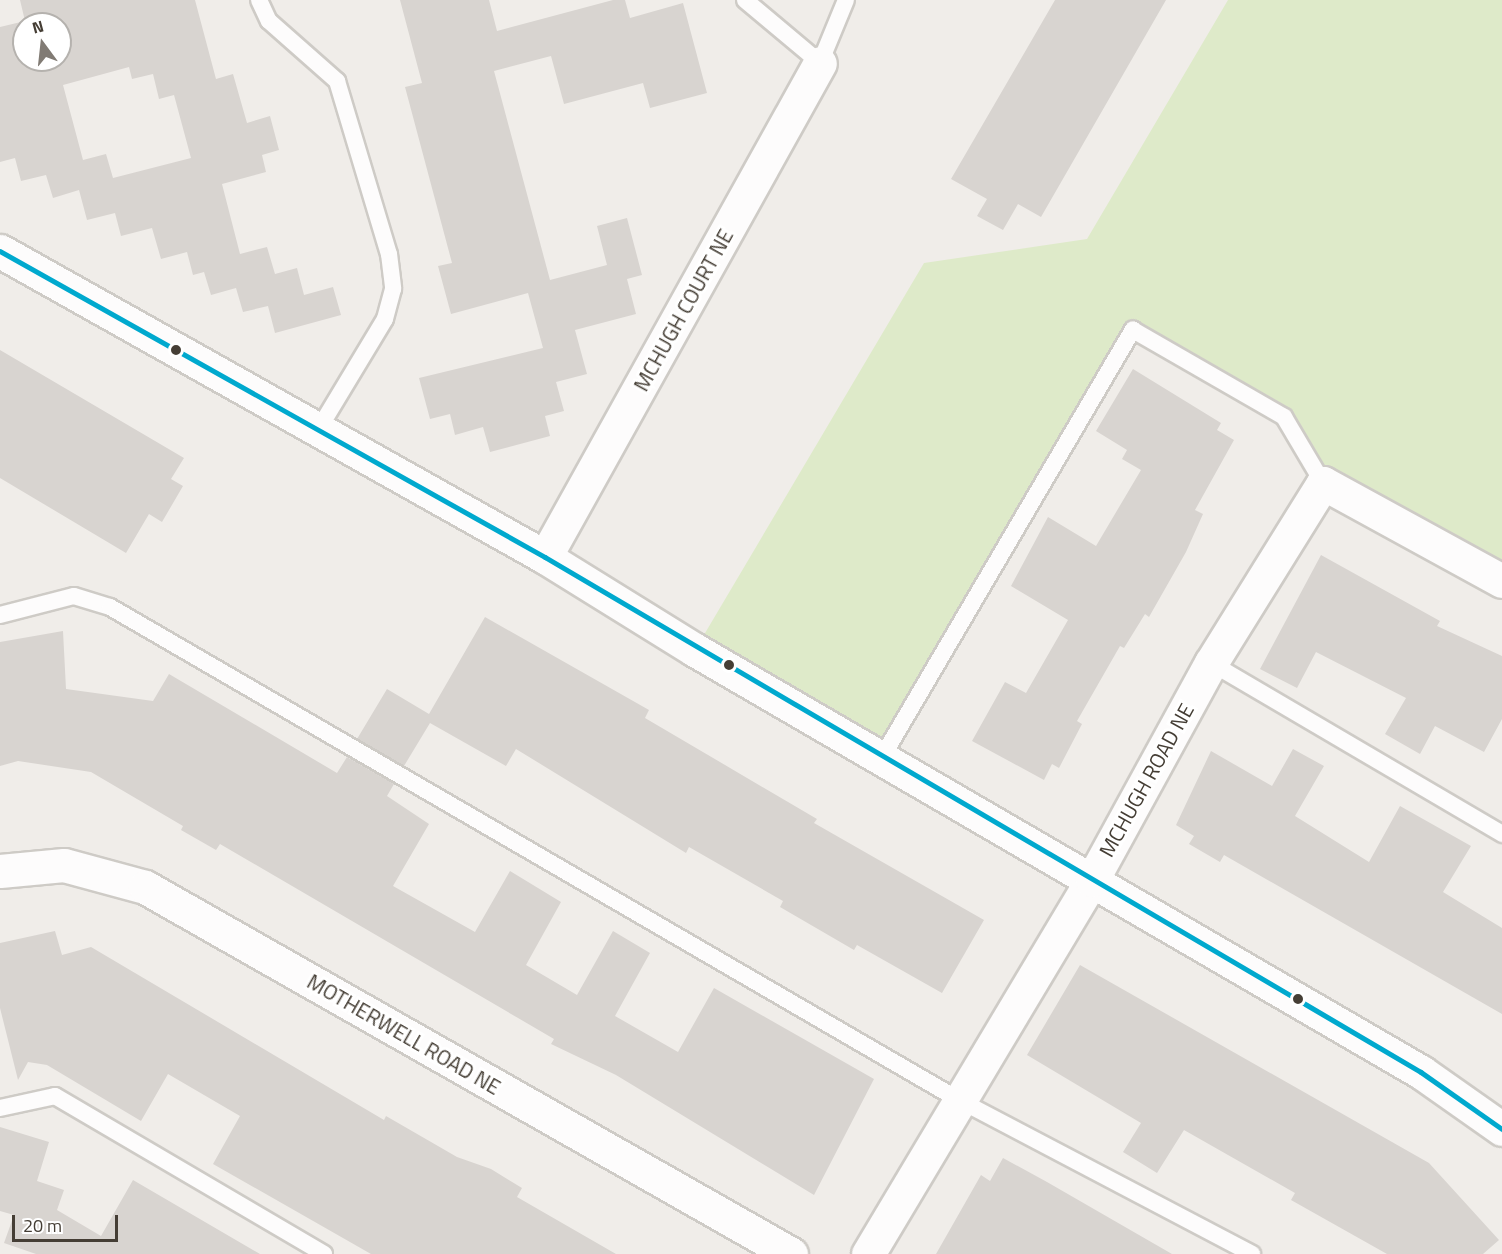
<!DOCTYPE html>
<html>
<head>
<meta charset="utf-8">
<style>
  body { margin:0 }
  #map { position:relative; width:1502px; height:1254px; overflow:hidden; background:#f0ede9; font-family:"Titillium Web",sans-serif }
  div>[style] { position:absolute }
  .green>* { inset:0; background:#deeac9 }
  .building>* { inset:0; background:#d8d4d0 }
  .roads { filter:drop-shadow(2px 0 #cecbc6) drop-shadow(-2px 0 #cecbc6) drop-shadow(0 2px #cecbc6) drop-shadow(0 -2px #cecbc6) }
  .service>* { height:16px; margin:-8px; padding:0 8px; transform-origin:8px; border-radius:8px; background:#fdfcfc }
  .minor>* { height:33px; margin:-16.5px; padding:0 16.5px; transform-origin:16.5px; border-radius:16.5px; background:#fdfcfc }
  .bus-1>* { height:4.5px; margin:-2.25px; padding:0 2.25px; transform-origin:2.25px; border-radius:2.25px; background:#00a9ce }
  .dots>* { width:16px; height:16px; translate:-50% -50%; box-sizing:border-box; border:3px solid #fff; border-radius:50% }
  span { translate:-50% -50%; white-space:nowrap; text-align:center; line-height:1.15; -webkit-text-stroke:6px #fff; paint-order:stroke }
  .street-label { font-size:21px; color:#453e35 }
  .north { position:absolute; left:12px; top:12px; width:60px; height:60px; box-sizing:border-box; background:#fff; border:2px solid #b5b2ae; border-radius:50%; rotate:345deg; font-size:16px; font-weight:700; line-height:24px; text-align:center; color:#453e35 }
  .north::after { content:''; display:block; margin:auto; width:21px; height:27px; background:#817b74; clip-path:polygon(50% 0,100% 100%,50% 72%,0 100%) }
  .scale { position:absolute; left:12px; top:1215px; width:106px; height:27px; box-sizing:border-box; border:3px solid #453e35; border-top:0; padding-left:8px; font-size:18px; line-height:21px; white-space:nowrap; color:#453e35; -webkit-text-stroke:4px #fff; paint-order:stroke }
</style>
</head>
<body>
<div id="map">
  <div class="green">
    <i style="clip-path:polygon(1228px 0,1502px 0,1502px 581px,1323px 483px,1284px 417px,1133px 330px,881px 759px,695px 650px,924px 263px,1087px 239px)"></i>
  </div>
  <div class="building">
    <i style="clip-path:polygon(evenodd,20px 0,195px 0,216px 79px,233px 74px,247px 123px,270px 116px,279px 150px,262px 155px,266px 172px,222px 184px,240px 254px,267px 247px,275px 274px,297px 268px,304px 295px,333px 287px,341px 315px,275px 333px,268px 306px,243px 312px,236px 288px,211px 295px,204px 272px,193px 275px,187px 252px,161px 259px,152px 228px,121px 236px,115px 213px,87px 220px,79px 190px,53px 198px,46px 175px,21px 181px,15px 158px,0 162px,0 27px,25px 21px,20px 0,24px 24px,60px 24px,60px 60px,24px 60px,24px 24px,20px 0,129px 67px,132px 79px,153px 74px,159px 99px,174px 95px,191px 158px,113px 178px,106px 154px,83px 160px,63px 85px,129px 67px)"></i>
    <i style="clip-path:polygon(400px 0,489px 0,497px 31px,613px 0,625px 0,630px 18px,683px 3px,707px 93px,650px 108px,643px 83px,564px 104px,551px 56px,494px 71px,550px 280px,607px 265px,597px 226px,627px 218px,642px 275px,627px 279px,636px 314px,575px 330px,587px 374px,556px 382px,564px 411px,545px 416px,550px 436px,490px 452px,483px 427px,455px 435px,450px 414px,430px 419px,419px 378px,543px 348px,528px 293px,451px 314px,438px 266px,452px 263px,405px 87px,422px 83px)"></i>
    <i style="clip-path:polygon(1055px 0,1166px 0,1041px 217px,1018px 204px,1003px 230px,977px 216px,987px 199px,951px 179px)"></i>
    <i style="clip-path:polygon(0 350px,184px 458px,171px 479px,183px 486px,162px 522px,149px 514px,126px 553px,0 478px)"></i>
    <i style="clip-path:polygon(1133px 369px,1221px 423px,1217px 430px,1234px 440px,1195px 510px,1203px 514px,1186px 552px,1149px 617px,1145px 614px,1124px 648px,1120px 646px,1077px 721px,1082px 724px,1059px 768px,1052px 764px,1044px 780px,972px 741px,1005px 682px,1026px 693px,1068px 620px,1011px 586px,1048px 517px,1096px 546px,1141px 470px,1122px 459px,1127px 450px,1096px 431px)"></i>
    <i style="clip-path:polygon(1321px 555px,1440px 621px,1437px 626px,1502px 656px,1502px 719px,1484px 752px,1435px 726px,1420px 754px,1385px 734px,1406px 698px,1316px 652px,1297px 688px,1260px 669px)"></i>
    <i style="clip-path:polygon(485px 617px,649px 710px,645px 718px,817px 819px,814px 823px,984px 920px,942px 993px,857px 945px,854px 950px,780px 907px,783px 901px,689px 847px,686px 853px,516px 749px,506px 766px,430px 723px,404px 766px,357px 739px,387px 689px,429px 714px)"></i>
    <i style="clip-path:polygon(63px 631px,66px 689px,153px 701px,169px 674px,337px 773px,347px 757px,394px 784px,387px 796px,429px 824px,393px 886px,475px 932px,510px 871px,561px 902px,526px 965px,577px 995px,613px 931px,650px 953px,615px 1016px,678px 1052px,714px 988px,874px 1079px,814px 1195px,616px 1075px,551px 1044px,554px 1039px,220px 844px,216px 850px,181px 830px,183px 826px,91px 772px,18px 761px,0 766px,0 642px)"></i>
    <i style="clip-path:polygon(1293px 749px,1324px 766px,1295px 816px,1369px 862px,1400px 806px,1471px 846px,1443px 892px,1502px 928px,1502px 1014px,1224px 855px,1220px 862px,1189px 844px,1194px 836px,1176px 825px,1211px 751px,1272px 786px)"></i>
    <i style="clip-path:polygon(55px 931px,62px 955px,91px 947px,384px 1120px,386px 1116px,457px 1157px,491px 1169px,522px 1188px,517px 1197px,616px 1254px,371px 1254px,213px 1164px,240px 1116px,168px 1074px,141px 1121px,47px 1065px,28px 1062px,18px 1080px,0 1008px,0 943px)"></i>
    <i style="clip-path:polygon(1080px 965px,1429px 1163px,1499px 1240px,1483px 1254px,1387px 1254px,1291px 1200px,1295px 1193px,1184px 1130px,1157px 1173px,1123px 1152px,1141px 1123px,1027px 1055px)"></i>
    <i style="clip-path:polygon(0 1127px,49px 1142px,37px 1181px,64px 1190px,57px 1210px,101px 1236px,133px 1180px,260px 1254px,36px 1254px,4px 1243px,14px 1215px,0 1211px)"></i>
    <i style="clip-path:polygon(1003px 1158px,1047px 1182px,1172px 1254px,936px 1254px,981px 1175px,990px 1181px)"></i>
  </div>
  <div class="roads">
    <div class="service">
      <i style="left:259px;top:0;width:23px;rotate:65deg"></i>
      <i style="left:269px;top:21px;width:91px;rotate:41.4deg"></i>
      <i style="left:337px;top:81px;width:181px;rotate:73.3deg"></i>
      <i style="left:389px;top:254px;width:35px;rotate:83deg"></i>
      <i style="left:393px;top:289px;width:31px;rotate:105deg"></i>
      <i style="left:385px;top:319px;width:130px;rotate:121.1deg"></i>
      <i style="left:745px;top:0;width:98px;rotate:40deg"></i>
      <i style="left:820px;top:63px;width:68px;rotate:-67.6deg"></i>
      <i style="left:0;top:615px;width:76px;rotate:-14.4deg"></i>
      <i style="left:74px;top:596px;width:38px;rotate:17deg"></i>
      <i style="left:110px;top:607px;width:982px;rotate:30.14deg"></i>
      <i style="left:959px;top:1100px;width:331px;rotate:27.7deg"></i>
      <i style="left:1211px;top:663px;width:338px;rotate:30.4deg"></i>
      <i style="left:881px;top:759px;width:498px;rotate:-59.6deg"></i>
      <i style="left:1133px;top:330px;width:174px;rotate:29.9deg"></i>
      <i style="left:1284px;top:417px;width:77px;rotate:59.4deg"></i>
      <i style="left:0;top:1108px;width:56px;rotate:-12.3deg"></i>
      <i style="left:55px;top:1096px;width:312px;rotate:30.4deg"></i>
    </div>
    <div class="minor">
      <i style="left:0;top:251px;width:625px;rotate:29.31deg"></i>
      <i style="left:545px;top:557px;width:176px;rotate:31.8deg"></i>
      <i style="left:695px;top:650px;width:840px;rotate:30.17deg"></i>
      <i style="left:1421px;top:1072px;width:99px;rotate:35.1deg"></i>
      <i style="left:545px;top:557px;width:565px;rotate:-60.9deg"></i>
      <i style="left:0;top:871px;width:64px;rotate:-5.4deg"></i>
      <i style="left:64px;top:865px;width:84px;rotate:15.2deg"></i>
      <i style="left:145px;top:887px;width:743px;rotate:29.6deg"></i>
      <i style="left:868px;top:1254px;width:436px;rotate:-59.1deg"></i>
      <i style="left:1092px;top:880px;width:247px;rotate:-61.3deg"></i>
      <i style="left:1211px;top:663px;width:212px;rotate:-58.1deg"></i>
      <i style="left:1323px;top:483px;width:204px;rotate:28.7deg"></i>
    </div>
  </div>
  <div class="bus-1">
    <i style="left:0;top:251px;width:625px;rotate:29.31deg"></i>
    <i style="left:545px;top:557px;width:1016px;rotate:30.45deg"></i>
    <i style="left:1421px;top:1072px;width:99px;rotate:35.1deg"></i>
  </div>
  <div class="dots">
    <i style="left:176px;top:350px;background:#453e35"></i>
    <i style="left:729px;top:665px;background:#453e35"></i>
    <i style="left:1298px;top:999px;background:#453e35"></i>
  </div>
  <div class="street-label">
    <span style="left:683px;top:310px;rotate:-61deg">MCHUGH COURT NE</span>
    <span style="left:1146px;top:780px;rotate:-61deg">MCHUGH ROAD NE</span>
    <span style="left:404px;top:1034px;rotate:30deg">MOTHERWELL ROAD NE</span>
  </div>
  <div class="north">N</div>
  <div class="scale">20 m</div>
</div>
</body>
</html>
